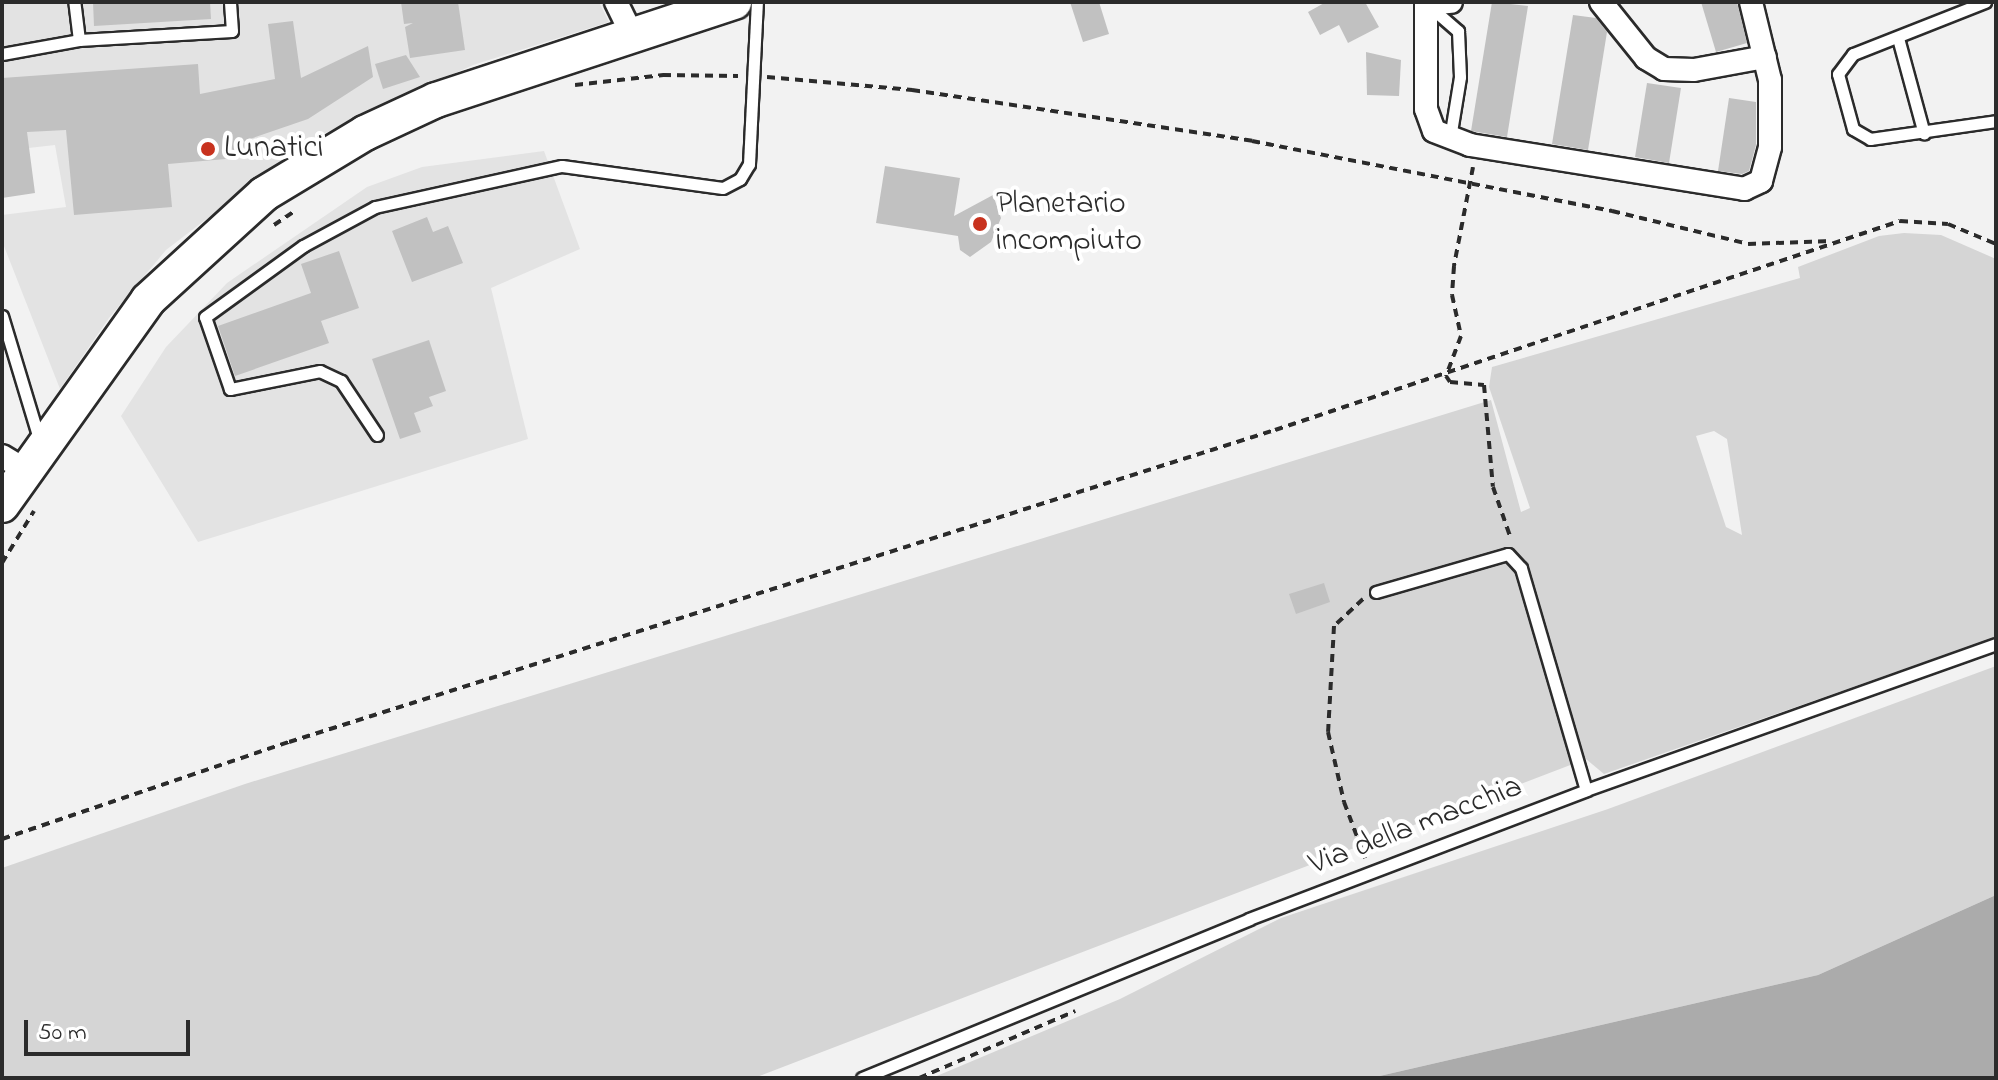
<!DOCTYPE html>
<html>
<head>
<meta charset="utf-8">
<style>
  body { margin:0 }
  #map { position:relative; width:1998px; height:1080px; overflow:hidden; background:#f2f2f2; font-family:"Indie Flower",sans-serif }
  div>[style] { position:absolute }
  .built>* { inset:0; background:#e3e3e3 }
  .green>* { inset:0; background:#d5d5d5 }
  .water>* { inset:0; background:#ababab }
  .building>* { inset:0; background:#c1c1c1 }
  .path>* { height:4px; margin-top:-2px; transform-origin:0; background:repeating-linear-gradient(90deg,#2b2b2b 0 8px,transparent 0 14px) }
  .roads { filter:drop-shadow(2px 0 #2b2b2b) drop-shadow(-2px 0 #2b2b2b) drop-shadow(0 2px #2b2b2b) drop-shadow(0 -2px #2b2b2b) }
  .lane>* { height:11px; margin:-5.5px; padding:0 5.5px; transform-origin:5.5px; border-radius:5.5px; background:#fff }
  .street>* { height:22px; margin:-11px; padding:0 11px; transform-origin:11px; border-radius:11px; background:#fff }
  .primary>* { height:34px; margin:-17px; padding:0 17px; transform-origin:17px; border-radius:17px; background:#fff }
  .dots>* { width:22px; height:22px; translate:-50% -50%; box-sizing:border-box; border:4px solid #fff; border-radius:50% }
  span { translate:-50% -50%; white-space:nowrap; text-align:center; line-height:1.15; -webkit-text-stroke:8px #fff; paint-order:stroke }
  .poi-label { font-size:32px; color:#2b2b2b }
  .left { translate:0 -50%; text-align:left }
  .street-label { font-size:32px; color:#2b2b2b }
  .frame { position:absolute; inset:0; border:4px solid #2b2b2b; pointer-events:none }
  .scale { position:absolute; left:24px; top:1020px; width:166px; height:36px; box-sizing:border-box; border:4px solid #2b2b2b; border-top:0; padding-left:10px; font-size:24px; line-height:28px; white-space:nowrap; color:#2b2b2b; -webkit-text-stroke:6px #fff; paint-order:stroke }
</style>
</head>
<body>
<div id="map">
  <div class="built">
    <i style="clip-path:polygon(2px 2px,599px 2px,609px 22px,473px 65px,308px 141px,166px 250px,109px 318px,60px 389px,2px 241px,2px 215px,66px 207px,55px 145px,2px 151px)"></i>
    <i style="clip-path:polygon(544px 151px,580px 249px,491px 288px,528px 439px,198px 542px,121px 416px,166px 347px,227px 283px,367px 187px,422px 167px)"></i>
  </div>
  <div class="green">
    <i style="clip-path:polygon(evenodd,1904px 233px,1941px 235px,1996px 259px,1996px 637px,1604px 774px,1586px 759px,754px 1078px,2px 1078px,2px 868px,245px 784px,1491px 400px,1521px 512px,1530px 508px,1489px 387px,1492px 367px,1800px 278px,1798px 267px,1879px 236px,1904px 233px,1714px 431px,1727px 439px,1742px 535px,1726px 527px,1696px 436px,1714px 431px)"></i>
    <i style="clip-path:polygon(1996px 666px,1996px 895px,1818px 975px,1371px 1078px,932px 1078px,1120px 999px,1281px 918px,1608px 809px)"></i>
  </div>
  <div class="water">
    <i style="clip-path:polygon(1996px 895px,1996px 1078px,1371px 1078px,1818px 975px)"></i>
  </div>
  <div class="building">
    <i style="clip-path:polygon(93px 2px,210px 2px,211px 19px,94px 26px)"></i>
    <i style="clip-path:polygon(401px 2px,458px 2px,465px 50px,410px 58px,405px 27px,413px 23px,404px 24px)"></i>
    <i style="clip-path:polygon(1070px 2px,1099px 2px,1109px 34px,1083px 42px)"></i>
    <i style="clip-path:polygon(1326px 2px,1365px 2px,1379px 27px,1348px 43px,1339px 25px,1320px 35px,1308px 12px)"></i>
    <i style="clip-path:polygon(1492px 2px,1528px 6px,1507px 137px,1471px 131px)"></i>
    <i style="clip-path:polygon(1701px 2px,1737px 2px,1747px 43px,1716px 52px)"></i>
    <i style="clip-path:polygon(1573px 15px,1596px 18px,1607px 32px,1588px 150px,1552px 144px)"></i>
    <i style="clip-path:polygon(293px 21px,301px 78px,368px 46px,373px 77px,308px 119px,247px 140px,249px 157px,168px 164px,172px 207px,74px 215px,66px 130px,27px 132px,35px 193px,2px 198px,2px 78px,198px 64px,200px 94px,275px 79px,268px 24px)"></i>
    <i style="clip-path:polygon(1366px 52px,1401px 60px,1399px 96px,1367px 95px)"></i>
    <i style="clip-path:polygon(406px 55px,420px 77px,383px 89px,375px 64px)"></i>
    <i style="clip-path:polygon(1647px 83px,1681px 88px,1669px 163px,1635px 157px)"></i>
    <i style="clip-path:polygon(1729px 98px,1756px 102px,1756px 145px,1749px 171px,1742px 174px,1718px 171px)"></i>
    <i style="clip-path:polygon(885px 166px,960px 178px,954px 216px,993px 195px,1001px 218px,991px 242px,970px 257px,960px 250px,958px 236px,876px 223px)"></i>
    <i style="clip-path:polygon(427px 217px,433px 232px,448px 226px,463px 263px,412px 282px,392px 231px)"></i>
    <i style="clip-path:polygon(339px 251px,359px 308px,321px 321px,329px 343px,235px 376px,218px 326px,311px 293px,301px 264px)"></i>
    <i style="clip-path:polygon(429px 340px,446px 391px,429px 397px,433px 406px,414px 413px,421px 432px,400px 439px,372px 359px)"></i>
    <i style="clip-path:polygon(1324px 583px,1330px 602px,1296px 614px,1289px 594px)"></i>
  </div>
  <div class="path">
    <i style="left:767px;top:77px;width:146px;rotate:5.1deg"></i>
    <i style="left:912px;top:90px;width:344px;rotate:8.5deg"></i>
    <i style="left:1252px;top:141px;width:367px;rotate:11deg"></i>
    <i style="left:1612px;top:211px;width:140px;rotate:13.6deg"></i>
    <i style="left:1748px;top:244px;width:83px;rotate:-2.1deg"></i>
    <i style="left:575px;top:85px;width:89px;rotate:-6.5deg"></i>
    <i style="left:663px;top:75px;width:75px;rotate:0.8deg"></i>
    <i style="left:1473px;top:167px;width:101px;rotate:100.9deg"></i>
    <i style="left:1454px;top:266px;width:29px;rotate:94deg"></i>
    <i style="left:1452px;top:295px;width:42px;rotate:77.6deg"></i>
    <i style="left:1461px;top:336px;width:43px;rotate:110.6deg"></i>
    <i style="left:1446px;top:376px;width:7px;rotate:56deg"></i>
    <i style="left:1450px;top:382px;width:34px;rotate:5deg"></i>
    <i style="left:1484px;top:385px;width:102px;rotate:85deg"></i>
    <i style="left:1493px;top:487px;width:55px;rotate:70.9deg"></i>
    <i style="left:274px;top:225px;width:27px;rotate:-34deg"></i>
    <i style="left:2px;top:563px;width:61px;rotate:-58.4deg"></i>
    <i style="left:1363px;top:599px;width:40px;rotate:137deg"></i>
    <i style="left:1334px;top:626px;width:106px;rotate:93.2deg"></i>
    <i style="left:1328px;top:732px;width:72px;rotate:77.1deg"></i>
    <i style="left:1344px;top:802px;width:60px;rotate:69.4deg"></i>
    <i style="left:2px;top:839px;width:303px;rotate:-18.7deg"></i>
    <i style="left:289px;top:742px;width:1034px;rotate:-17.56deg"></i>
    <i style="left:1275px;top:430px;width:659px;rotate:-18.49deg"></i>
    <i style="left:1900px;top:221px;width:48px;rotate:3.6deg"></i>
    <i style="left:1948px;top:224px;width:52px;rotate:22.6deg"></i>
    <i style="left:919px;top:1078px;width:170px;rotate:-23.2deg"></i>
  </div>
  <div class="roads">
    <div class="lane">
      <i style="left:1985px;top:2px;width:142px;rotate:158.5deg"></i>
      <i style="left:1853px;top:54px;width:25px;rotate:127deg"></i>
      <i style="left:1838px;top:74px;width:57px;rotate:74.7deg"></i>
      <i style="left:1853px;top:129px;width:20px;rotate:30deg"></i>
      <i style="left:1870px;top:139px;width:127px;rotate:-8.1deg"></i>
      <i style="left:1428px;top:5px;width:40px;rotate:41deg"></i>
      <i style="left:1458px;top:31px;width:46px;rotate:87.5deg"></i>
      <i style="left:1460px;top:77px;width:62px;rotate:99.3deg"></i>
      <i style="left:1898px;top:38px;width:99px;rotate:74.8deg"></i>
      <i style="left:79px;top:40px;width:153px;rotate:-3.4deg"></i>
      <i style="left:232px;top:31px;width:29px;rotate:-94deg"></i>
      <i style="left:2px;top:54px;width:78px;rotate:-10.3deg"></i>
      <i style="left:79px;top:40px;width:38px;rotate:-97deg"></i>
      <i style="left:2px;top:316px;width:132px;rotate:73.2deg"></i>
      <i style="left:377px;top:435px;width:65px;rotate:-123.7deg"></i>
      <i style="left:341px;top:381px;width:23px;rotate:-155deg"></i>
      <i style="left:320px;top:371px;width:92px;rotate:168.7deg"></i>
      <i style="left:230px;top:389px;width:76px;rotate:-109.1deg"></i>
      <i style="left:205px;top:317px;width:121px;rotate:-35.9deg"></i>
      <i style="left:303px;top:246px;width:82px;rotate:-28.4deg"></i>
      <i style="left:375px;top:207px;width:191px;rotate:-12.4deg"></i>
      <i style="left:562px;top:166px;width:162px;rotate:7.8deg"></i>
      <i style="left:723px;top:188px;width:19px;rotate:-28deg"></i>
      <i style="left:740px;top:179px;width:17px;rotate:-59deg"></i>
      <i style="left:749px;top:164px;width:162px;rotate:-87.2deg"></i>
      <i style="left:1376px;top:592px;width:137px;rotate:-16.1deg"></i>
      <i style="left:1508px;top:554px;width:19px;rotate:47deg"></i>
      <i style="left:1521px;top:568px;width:231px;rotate:73.7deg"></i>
      <i style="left:862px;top:1078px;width:418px;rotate:-22.3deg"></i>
      <i style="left:1249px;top:919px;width:361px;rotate:-20.9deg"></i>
      <i style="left:1586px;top:790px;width:435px;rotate:-19.6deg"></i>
    </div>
    <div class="street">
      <i style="left:616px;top:2px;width:34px;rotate:64deg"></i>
      <i style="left:1426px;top:2px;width:107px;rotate:90deg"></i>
      <i style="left:1426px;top:109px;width:23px;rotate:70deg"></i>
      <i style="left:1434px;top:131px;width:39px;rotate:21deg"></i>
      <i style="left:1470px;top:145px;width:278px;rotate:9.1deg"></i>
      <i style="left:1744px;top:189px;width:19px;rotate:-25deg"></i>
      <i style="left:1761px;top:181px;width:35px;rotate:-75deg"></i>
      <i style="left:1770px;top:147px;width:67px;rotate:-90deg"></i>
      <i style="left:1770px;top:80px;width:80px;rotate:-103.7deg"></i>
      <i style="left:1601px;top:2px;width:72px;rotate:51.2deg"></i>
      <i style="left:1646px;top:58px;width:21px;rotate:31deg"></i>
      <i style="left:1664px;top:69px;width:30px;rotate:2deg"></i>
      <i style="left:1694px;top:70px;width:72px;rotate:-10.4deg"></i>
      <i style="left:1427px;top:4px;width:24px;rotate:-5deg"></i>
      <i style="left:2px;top:456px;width:27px;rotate:31deg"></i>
    </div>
    <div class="primary">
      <i style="left:2px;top:505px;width:252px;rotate:-54.5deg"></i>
      <i style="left:148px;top:300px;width:157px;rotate:-42.4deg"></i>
      <i style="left:264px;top:194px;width:118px;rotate:-31.1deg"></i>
      <i style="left:365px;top:133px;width:78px;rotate:-24.9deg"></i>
      <i style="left:436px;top:100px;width:314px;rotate:-18.2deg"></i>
    </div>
  </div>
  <div class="dots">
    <i style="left:208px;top:149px;background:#c8321e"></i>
    <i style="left:980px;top:224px;background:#c8321e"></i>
  </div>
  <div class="poi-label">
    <span class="left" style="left:224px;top:149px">Lunatici</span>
    <span class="left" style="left:996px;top:224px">Planetario<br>incompiuto</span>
  </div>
  <div class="street-label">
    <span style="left:1416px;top:827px;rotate:-21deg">Via della macchia</span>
  </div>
  <div class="frame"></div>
  <div class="scale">50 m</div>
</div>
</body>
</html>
